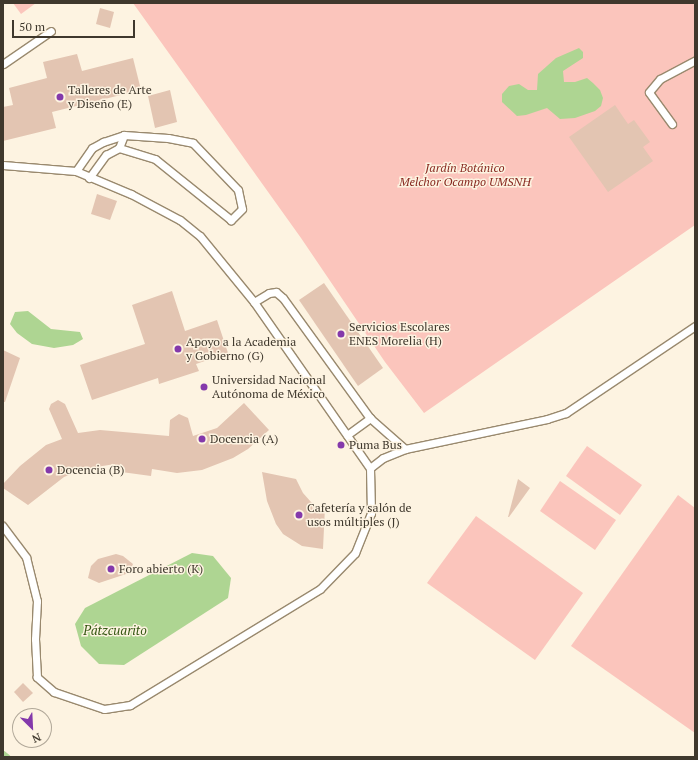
<!DOCTYPE html>
<html>
<head>
<meta charset="utf-8">
<style>
  body { margin:0 }
  #map { position:relative; width:698px; height:760px; overflow:hidden; background:#fdf3e1; font-family:"PT Serif",serif }
  div>[style] { position:absolute }
  .green>* { inset:0; background:#fbc5bc }
  .water>* { inset:0; background:#aed592 }
  .stream>* { height:5px; margin:-2.5px; padding:0 2.5px; transform-origin:2.5px; border-radius:2.5px; background:#aed592 }
  .building>* { inset:0; background:#e3c5b2 }
  .roads { filter:drop-shadow(1px 0 #99896e) drop-shadow(-1px 0 #99896e) drop-shadow(0 1px #99896e) drop-shadow(0 -1px #99896e) }
  .lane>* { height:7px; margin:-3.5px; padding:0 3.5px; transform-origin:3.5px; border-radius:3.5px; background:#fff }
  .dots>* { width:11px; height:11px; translate:-50% -50%; box-sizing:border-box; border:2px solid #fdf3e1; border-radius:50% }
  span { translate:-50% -50%; white-space:nowrap; text-align:center; line-height:1.15; -webkit-text-stroke:3px #fdf3e1; paint-order:stroke }
  .poi-label { font-size:12px; color:#3f382d }
  .left { translate:0 -50%; text-align:left }
  .park-label { font-size:12px; color:#882920; font-style:italic }
  .water-label { font-size:13px; color:#345611; font-style:italic }
  .frame { position:absolute; inset:0; border:4px solid #3f382d; pointer-events:none }
  .north { position:absolute; left:12px; top:708px; width:40px; height:40px; box-sizing:border-box; background:#fdf3e1; border:1px solid #b1a899; border-radius:50%; rotate:156deg; font-size:11px; font-weight:700; line-height:16px; text-align:center; color:#3f382d }
  .north::after { content:''; display:block; margin:auto; width:14px; height:18px; background:#8439ab; clip-path:polygon(50% 0,100% 100%,50% 72%,0 100%) }
  .scale { position:absolute; left:12px; top:20px; width:123px; height:18px; box-sizing:border-box; border:2px solid #3f382d; border-top:0; padding-left:5px; font-size:12px; line-height:14px; white-space:nowrap; color:#3f382d; -webkit-text-stroke:3px #fdf3e1; paint-order:stroke }
</style>
</head>
<body>
<div id="map">
  <div class="green">
    <i style="clip-path:polygon(13px 3px,36px 3px,21px 14px)"></i>
    <i style="clip-path:polygon(133px 3px,695px 3px,695px 225px,424px 413px,385px 362px,301px 238px)"></i>
    <i style="clip-path:polygon(587px 446px,642px 485px,620px 515px,566px 476px)"></i>
    <i style="clip-path:polygon(560px 481px,616px 520px,595px 550px,540px 511px)"></i>
    <i style="clip-path:polygon(678px 495px,695px 508px,695px 733px,571px 646px)"></i>
    <i style="clip-path:polygon(476px 516px,583px 593px,535px 660px,427px 583px)"></i>
  </div>
  <div class="water">
    <i style="clip-path:polygon(579px 48px,583px 52px,583px 58px,563px 71px,564px 82px,575px 82px,587px 78px,593px 83px,600px 90px,603px 98px,601px 106px,595px 111px,575px 118px,560px 119px,547px 108px,526px 115px,517px 116px,502px 102px,502px 94px,509px 86px,519px 84px,528px 90px,537px 90px,538px 74px,556px 58px)"></i>
    <i style="clip-path:polygon(28px 311px,51px 329px,80px 332px,83px 339px,73px 345px,54px 348px,32px 344px,17px 333px,10px 324px,15px 312px)"></i>
    <i style="clip-path:polygon(192px 553px,213px 556px,231px 578px,228px 598px,124px 665px,99px 664px,81px 646px,75px 624px,85px 608px)"></i>
  </div>
  <div class="stream">
    <i style="left:3px;top:753px;width:6px;rotate:39deg"></i>
  </div>
  <div class="building">
    <i style="clip-path:polygon(100px 8px,114px 12px,110px 28px,96px 24px)"></i>
    <i style="clip-path:polygon(77px 54px,82px 71px,133px 58px,141px 90px,52px 112px,56px 128px,3px 141px,3px 107px,13px 105px,9px 88px,47px 78px,43px 62px)"></i>
    <i style="clip-path:polygon(170px 90px,177px 122px,155px 128px,148px 96px)"></i>
    <i style="clip-path:polygon(615px 105px,628px 124px,634px 120px,650px 142px,643px 147px,653px 161px,608px 192px,569px 137px)"></i>
    <i style="clip-path:polygon(97px 194px,117px 201px,110px 220px,91px 214px)"></i>
    <i style="clip-path:polygon(324px 283px,383px 368px,358px 386px,299px 300px)"></i>
    <i style="clip-path:polygon(172px 291px,185px 331px,217px 320px,228px 353px,196px 364px,199px 371px,159px 384px,158px 378px,92px 400px,80px 365px,145px 344px,132px 305px)"></i>
    <i style="clip-path:polygon(3px 350px,20px 358px,5px 402px,3px 402px)"></i>
    <i style="clip-path:polygon(58px 400px,65px 404px,78px 433px,100px 430px,169px 436px,170px 420px,179px 414px,188px 418px,193px 436px,217px 428px,244px 403px,269px 430px,248px 449px,233px 458px,202px 470px,177px 473px,152px 469px,151px 476px,114px 471px,115px 464px,84px 469px,64px 477px,28px 505px,3px 488px,3px 484px,20px 466px,46px 445px,62px 439px,49px 409px,51px 404px)"></i>
    <i style="clip-path:polygon(262px 472px,296px 479px,303px 493px,311px 502px,317px 507px,325px 507px,323px 549px,302px 546px,283px 534px,276px 524px,267px 501px)"></i>
    <i style="clip-path:polygon(518px 479px,530px 488px,509px 517px,508px 517px)"></i>
    <i style="clip-path:polygon(116px 554px,123px 556px,133px 564px,129px 573px,99px 583px,88px 578px,91px 566px,98px 559px)"></i>
    <i style="clip-path:polygon(23px 683px,33px 693px,23px 702px,14px 692px)"></i>
  </div>
  <div class="roads">
    <div class="lane">
      <i style="left:3px;top:64px;width:58px;rotate:-34.5deg"></i>
      <i style="left:672px;top:124px;width:39px;rotate:-126deg"></i>
      <i style="left:649px;top:92px;width:17px;rotate:-50deg"></i>
      <i style="left:660px;top:79px;width:40px;rotate:-28deg"></i>
      <i style="left:3px;top:165px;width:73px;rotate:4.7deg"></i>
      <i style="left:76px;top:171px;width:60px;rotate:22.7deg"></i>
      <i style="left:131px;top:194px;width:55px;rotate:28deg"></i>
      <i style="left:180px;top:220px;width:26px;rotate:39deg"></i>
      <i style="left:200px;top:236px;width:85px;rotate:50.7deg"></i>
      <i style="left:254px;top:302px;width:203px;rotate:55.1deg"></i>
      <i style="left:370px;top:468px;width:45px;rotate:88.7deg"></i>
      <i style="left:371px;top:513px;width:43px;rotate:111.8deg"></i>
      <i style="left:355px;top:553px;width:50px;rotate:134.2deg"></i>
      <i style="left:320px;top:589px;width:223px;rotate:148.6deg"></i>
      <i style="left:130px;top:705px;width:26px;rotate:171deg"></i>
      <i style="left:104px;top:709px;width:53px;rotate:-161.2deg"></i>
      <i style="left:54px;top:692px;width:23px;rotate:-139deg"></i>
      <i style="left:37px;top:677px;width:38px;rotate:-93deg"></i>
      <i style="left:35px;top:639px;width:38px;rotate:-87deg"></i>
      <i style="left:37px;top:601px;width:45px;rotate:-104deg"></i>
      <i style="left:26px;top:557px;width:39px;rotate:-127deg"></i>
      <i style="left:76px;top:171px;width:28px;rotate:-55deg"></i>
      <i style="left:92px;top:148px;width:13px;rotate:-29deg"></i>
      <i style="left:103px;top:142px;width:22px;rotate:-18deg"></i>
      <i style="left:124px;top:135px;width:44px;rotate:3.9deg"></i>
      <i style="left:168px;top:138px;width:25px;rotate:11deg"></i>
      <i style="left:193px;top:143px;width:65px;rotate:46.2deg"></i>
      <i style="left:238px;top:190px;width:19px;rotate:78deg"></i>
      <i style="left:242px;top:209px;width:16px;rotate:135deg"></i>
      <i style="left:231px;top:220px;width:97px;rotate:-141.2deg"></i>
      <i style="left:155px;top:159px;width:38px;rotate:-163deg"></i>
      <i style="left:89px;top:178px;width:29px;rotate:-54deg"></i>
      <i style="left:106px;top:155px;width:15px;rotate:-28deg"></i>
      <i style="left:119px;top:148px;width:14px;rotate:-69deg"></i>
      <i style="left:254px;top:302px;width:17px;rotate:-31deg"></i>
      <i style="left:269px;top:293px;width:7px;rotate:-8deg"></i>
      <i style="left:276px;top:292px;width:9px;rotate:41deg"></i>
      <i style="left:283px;top:298px;width:148px;rotate:54.1deg"></i>
      <i style="left:347px;top:435px;width:29px;rotate:-36deg"></i>
      <i style="left:370px;top:418px;width:47px;rotate:41.5deg"></i>
      <i style="left:370px;top:468px;width:16px;rotate:-38deg"></i>
      <i style="left:383px;top:458px;width:24px;rotate:-22deg"></i>
      <i style="left:405px;top:449px;width:145px;rotate:-11.9deg"></i>
      <i style="left:547px;top:419px;width:20px;rotate:-18deg"></i>
      <i style="left:566px;top:413px;width:156px;rotate:-34deg"></i>
    </div>
  </div>
  <div class="dots">
    <i style="left:60px;top:97px;background:#8439ab"></i>
    <i style="left:341px;top:334px;background:#8439ab"></i>
    <i style="left:178px;top:349px;background:#8439ab"></i>
    <i style="left:204px;top:387px;background:#8439ab"></i>
    <i style="left:202px;top:439px;background:#8439ab"></i>
    <i style="left:341px;top:445px;background:#8439ab"></i>
    <i style="left:49px;top:470px;background:#8439ab"></i>
    <i style="left:299px;top:515px;background:#8439ab"></i>
    <i style="left:111px;top:569px;background:#8439ab"></i>
  </div>
  <div class="poi-label">
    <span class="left" style="left:68px;top:97px">Talleres de Arte<br>y Diseño (E)</span>
    <span class="left" style="left:349px;top:334px">Servicios Escolares<br>ENES Morelia (H)</span>
    <span class="left" style="left:186px;top:349px">Apoyo a la Academia<br>y Gobierno (G)</span>
    <span class="left" style="left:212px;top:387px">Universidad Nacional<br>Autónoma de México</span>
    <span class="left" style="left:210px;top:439px">Docencia (A)</span>
    <span class="left" style="left:349px;top:445px">Puma Bus</span>
    <span class="left" style="left:57px;top:470px">Docencia (B)</span>
    <span class="left" style="left:307px;top:515px">Cafetería y salón de<br>usos múltiples (J)</span>
    <span class="left" style="left:119px;top:569px">Foro abierto (K)</span>
  </div>
  <div class="park-label">
    <span style="left:465px;top:175px">Jardín Botánico<br>Melchor Ocampo UMSNH</span>
  </div>
  <div class="water-label">
    <span style="left:115px;top:630px">Pátzcuarito</span>
  </div>
  <div class="frame"></div>
  <div class="north">N</div>
  <div class="scale">50 m</div>
</div>
</body>
</html>
